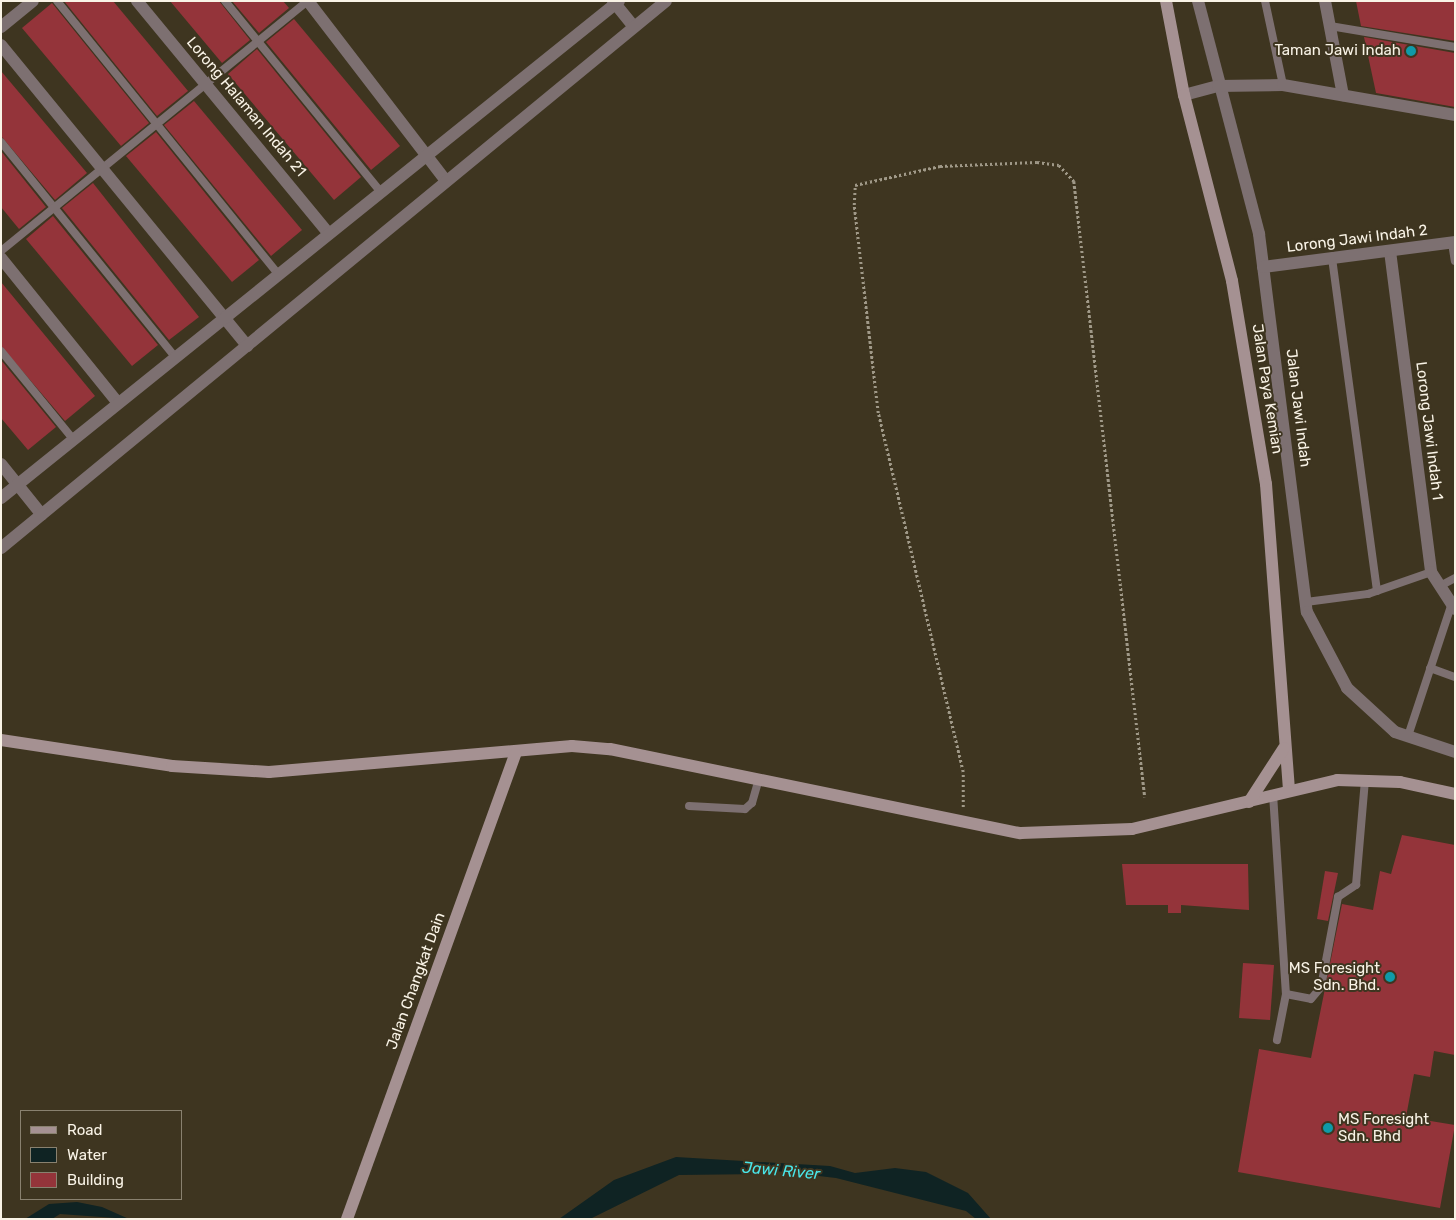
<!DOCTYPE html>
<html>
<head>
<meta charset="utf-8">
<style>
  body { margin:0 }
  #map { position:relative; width:1456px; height:1220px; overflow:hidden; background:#3e3520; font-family:Rubik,sans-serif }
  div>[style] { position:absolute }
  .water>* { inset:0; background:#0f2323 }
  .building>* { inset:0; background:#94343a }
  .path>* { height:2.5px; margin-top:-1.25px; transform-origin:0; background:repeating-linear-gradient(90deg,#a09988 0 2.5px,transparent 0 5px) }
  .lane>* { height:8px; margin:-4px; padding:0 4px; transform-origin:4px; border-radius:4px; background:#7d7071 }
  .street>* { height:12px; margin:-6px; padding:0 6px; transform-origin:6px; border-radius:6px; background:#7d7071 }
  .secondary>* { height:12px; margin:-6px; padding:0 6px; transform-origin:6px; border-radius:6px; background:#a59192 }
  .dots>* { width:14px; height:14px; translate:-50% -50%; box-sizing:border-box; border:2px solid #3e3520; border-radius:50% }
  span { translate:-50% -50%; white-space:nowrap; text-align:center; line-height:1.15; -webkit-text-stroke:4px #3e3520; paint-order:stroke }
  .poi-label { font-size:15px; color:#f9f3e6 }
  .right { translate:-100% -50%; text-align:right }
  .left { translate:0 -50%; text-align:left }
  .street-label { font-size:15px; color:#f9f3e6 }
  .water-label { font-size:16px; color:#49e6e9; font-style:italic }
  .frame { position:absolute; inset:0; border:2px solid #f9f3e6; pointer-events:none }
  .legend { position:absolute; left:20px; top:1110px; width:162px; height:90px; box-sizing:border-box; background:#3e3520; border:1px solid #89816f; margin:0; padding:6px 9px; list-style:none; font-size:15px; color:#f9f3e6 }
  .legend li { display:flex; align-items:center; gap:10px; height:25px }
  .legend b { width:25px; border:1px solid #89816f }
</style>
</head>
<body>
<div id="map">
  <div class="water">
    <i style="clip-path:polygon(676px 1157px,830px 1166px,855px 1173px,895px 1168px,926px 1172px,968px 1193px,991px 1219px,976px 1219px,966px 1211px,836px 1178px,767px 1170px,764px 1174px,679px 1175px,590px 1219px,559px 1219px,614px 1180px)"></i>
    <i style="clip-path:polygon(77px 1202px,102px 1207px,129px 1219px,60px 1214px,52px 1219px,25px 1219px,49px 1204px)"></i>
  </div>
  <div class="building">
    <i style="clip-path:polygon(64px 1px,113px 1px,188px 91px,157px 116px)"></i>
    <i style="clip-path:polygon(170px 1px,219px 1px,250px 40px,222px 63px)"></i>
    <i style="clip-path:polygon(232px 1px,283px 1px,289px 8px,259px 33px)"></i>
    <i style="clip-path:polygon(1356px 1px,1455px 1px,1455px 41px,1361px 26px)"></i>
    <i style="clip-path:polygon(52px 3px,149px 123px,121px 146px,22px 28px)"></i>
    <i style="clip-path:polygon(294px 19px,400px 146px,371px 170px,266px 42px)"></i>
    <i style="clip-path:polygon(1364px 37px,1455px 53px,1455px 107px,1376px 93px)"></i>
    <i style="clip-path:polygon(257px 49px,361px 177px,334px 200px,228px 74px)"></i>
    <i style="clip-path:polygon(1px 71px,87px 173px,55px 200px,1px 136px)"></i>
    <i style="clip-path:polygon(194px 101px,302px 230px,271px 256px,164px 125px)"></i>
    <i style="clip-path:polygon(156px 132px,259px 260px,232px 282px,126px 156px)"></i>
    <i style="clip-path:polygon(1px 151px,46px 207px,19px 229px,1px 207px)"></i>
    <i style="clip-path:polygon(93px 183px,199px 317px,169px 340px,62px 208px)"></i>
    <i style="clip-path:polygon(53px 216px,158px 345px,132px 366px,26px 239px)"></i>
    <i style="clip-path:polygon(1px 282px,95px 396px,65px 421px,1px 346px)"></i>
    <i style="clip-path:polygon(1px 360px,56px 427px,28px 450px,1px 418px)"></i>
    <i style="clip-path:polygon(1402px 835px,1455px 845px,1455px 1055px,1434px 1051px,1430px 1077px,1414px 1074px,1406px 1117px,1455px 1125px,1440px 1208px,1238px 1172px,1259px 1049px,1311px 1058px,1342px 904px,1373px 910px,1380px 871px,1391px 874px)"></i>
    <i style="clip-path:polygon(1122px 864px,1248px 864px,1249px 910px,1181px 905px,1181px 913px,1168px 913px,1168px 905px,1126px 905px)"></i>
    <i style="clip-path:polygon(1325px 871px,1338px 873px,1328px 921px,1317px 919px)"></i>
    <i style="clip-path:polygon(1243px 963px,1274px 965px,1270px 1020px,1239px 1018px)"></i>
  </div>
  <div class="path">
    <i style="left:963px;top:807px;width:35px;rotate:-90deg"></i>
    <i style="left:963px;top:772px;width:369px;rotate:-103.3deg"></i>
    <i style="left:878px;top:413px;width:209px;rotate:-96.6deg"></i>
    <i style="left:854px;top:205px;width:20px;rotate:-87deg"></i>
    <i style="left:855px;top:185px;width:87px;rotate:-12.6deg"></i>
    <i style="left:940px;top:166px;width:97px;rotate:-2.4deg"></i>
    <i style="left:1037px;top:162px;width:22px;rotate:8deg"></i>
    <i style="left:1059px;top:165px;width:22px;rotate:47deg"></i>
    <i style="left:1074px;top:181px;width:620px;rotate:83.43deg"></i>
  </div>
  <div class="lane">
    <i style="left:57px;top:1px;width:351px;rotate:51deg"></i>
    <i style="left:225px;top:1px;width:245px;rotate:50.8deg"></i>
    <i style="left:1265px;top:1px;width:86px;rotate:77.9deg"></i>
    <i style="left:1330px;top:26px;width:127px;rotate:9.5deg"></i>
    <i style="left:1px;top:142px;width:277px;rotate:51deg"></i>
    <i style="left:1452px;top:243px;width:18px;rotate:81deg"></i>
    <i style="left:1px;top:251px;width:395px;rotate:-39.2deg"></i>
    <i style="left:1332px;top:258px;width:336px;rotate:82.3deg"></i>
    <i style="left:1px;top:351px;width:114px;rotate:50.7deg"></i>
    <i style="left:1440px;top:586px;width:17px;rotate:-28deg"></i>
    <i style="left:1306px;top:602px;width:63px;rotate:-7.4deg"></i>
    <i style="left:1368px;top:594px;width:67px;rotate:-19.2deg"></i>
    <i style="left:1430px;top:668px;width:27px;rotate:20deg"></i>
    <i style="left:1408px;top:736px;width:137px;rotate:-71.7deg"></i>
    <i style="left:1273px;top:794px;width:200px;rotate:86.3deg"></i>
    <i style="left:1286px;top:994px;width:47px;rotate:101.1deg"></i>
    <i style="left:689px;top:806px;width:56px;rotate:3.1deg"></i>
    <i style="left:745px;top:809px;width:9px;rotate:-41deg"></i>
    <i style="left:752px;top:803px;width:25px;rotate:-74deg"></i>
    <i style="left:1286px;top:994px;width:25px;rotate:11deg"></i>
    <i style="left:1311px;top:999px;width:16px;rotate:-50deg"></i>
    <i style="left:1321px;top:987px;width:92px;rotate:-79.3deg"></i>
    <i style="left:1338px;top:897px;width:22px;rotate:-34deg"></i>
    <i style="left:1356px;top:885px;width:104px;rotate:-85.1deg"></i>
  </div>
  <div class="street">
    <i style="left:137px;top:1px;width:301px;rotate:50.5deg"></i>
    <i style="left:308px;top:1px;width:227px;rotate:52.5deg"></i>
    <i style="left:613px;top:1px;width:33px;rotate:51deg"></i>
    <i style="left:1198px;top:1px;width:241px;rotate:75.3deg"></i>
    <i style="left:1259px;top:234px;width:381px;rotate:82.8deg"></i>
    <i style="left:1307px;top:612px;width:86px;rotate:62.2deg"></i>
    <i style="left:1347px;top:688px;width:65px;rotate:42.5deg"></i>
    <i style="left:1395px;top:732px;width:63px;rotate:18.4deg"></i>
    <i style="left:1325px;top:1px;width:96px;rotate:79.2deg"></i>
    <i style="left:1px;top:27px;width:41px;rotate:-39.1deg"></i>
    <i style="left:1px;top:45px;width:389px;rotate:50.7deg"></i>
    <i style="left:1184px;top:95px;width:35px;rotate:-15deg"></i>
    <i style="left:1218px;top:86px;width:65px;rotate:-0.9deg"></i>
    <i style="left:1283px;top:85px;width:175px;rotate:9.9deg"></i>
    <i style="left:1390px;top:251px;width:324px;rotate:82.7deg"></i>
    <i style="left:1431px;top:572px;width:44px;rotate:57deg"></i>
    <i style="left:1px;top:258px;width:186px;rotate:51.1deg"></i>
    <i style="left:1263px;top:267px;width:194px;rotate:-7.4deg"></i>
    <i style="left:1px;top:464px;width:65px;rotate:51.2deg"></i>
    <i style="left:1px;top:498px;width:793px;rotate:-38.81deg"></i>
    <i style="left:1px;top:548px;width:861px;rotate:-39.44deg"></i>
  </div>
  <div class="secondary">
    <i style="left:1166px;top:1px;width:96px;rotate:79.2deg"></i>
    <i style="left:1184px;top:95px;width:192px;rotate:75.5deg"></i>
    <i style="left:1232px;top:281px;width:206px;rotate:80.5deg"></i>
    <i style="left:1266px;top:484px;width:306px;rotate:85.7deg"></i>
    <i style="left:1px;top:740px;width:173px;rotate:8.6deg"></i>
    <i style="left:172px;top:766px;width:97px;rotate:3.5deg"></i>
    <i style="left:269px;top:772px;width:304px;rotate:-4.9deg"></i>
    <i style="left:572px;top:746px;width:38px;rotate:5deg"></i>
    <i style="left:610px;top:749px;width:419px;rotate:11.6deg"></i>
    <i style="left:1021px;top:833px;width:111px;rotate:-2.1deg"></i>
    <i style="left:1132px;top:829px;width:211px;rotate:-13.4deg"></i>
    <i style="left:1337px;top:780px;width:63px;rotate:1.8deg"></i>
    <i style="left:1400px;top:782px;width:56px;rotate:12.3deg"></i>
    <i style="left:1249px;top:802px;width:64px;rotate:-57.1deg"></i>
    <i style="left:347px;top:1219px;width:494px;rotate:-70.1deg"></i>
  </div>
  <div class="dots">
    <i style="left:1411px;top:51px;background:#0f9aa8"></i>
    <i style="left:1390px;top:977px;background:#0f9aa8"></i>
    <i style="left:1328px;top:1128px;background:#0f9aa8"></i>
  </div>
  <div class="poi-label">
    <span class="right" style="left:1401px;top:51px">Taman Jawi Indah</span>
    <span class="right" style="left:1380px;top:977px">MS Foresight<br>Sdn. Bhd.</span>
    <span class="left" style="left:1338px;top:1128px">MS Foresight<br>Sdn. Bhd</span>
  </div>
  <div class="street-label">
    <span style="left:246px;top:107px;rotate:50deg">Lorong Halaman Indah 21</span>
    <span style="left:1357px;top:239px;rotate:-7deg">Lorong Jawi Indah 2</span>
    <span style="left:1267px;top:389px;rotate:81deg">Jalan Paya Kemian</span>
    <span style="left:1298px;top:408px;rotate:83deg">Jalan Jawi Indah</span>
    <span style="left:1429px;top:431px;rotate:83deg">Lorong Jawi Indah 1</span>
    <span style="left:416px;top:981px;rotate:-70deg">Jalan Changkat Dain</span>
  </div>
  <div class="water-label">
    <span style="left:781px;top:1171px;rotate:5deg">Jawi River</span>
  </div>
  <div class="frame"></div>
  <ul class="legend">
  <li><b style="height:6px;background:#a59192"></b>Road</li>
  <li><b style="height:14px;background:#0f2323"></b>Water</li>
  <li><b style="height:14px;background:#94343a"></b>Building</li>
  </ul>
</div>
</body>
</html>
